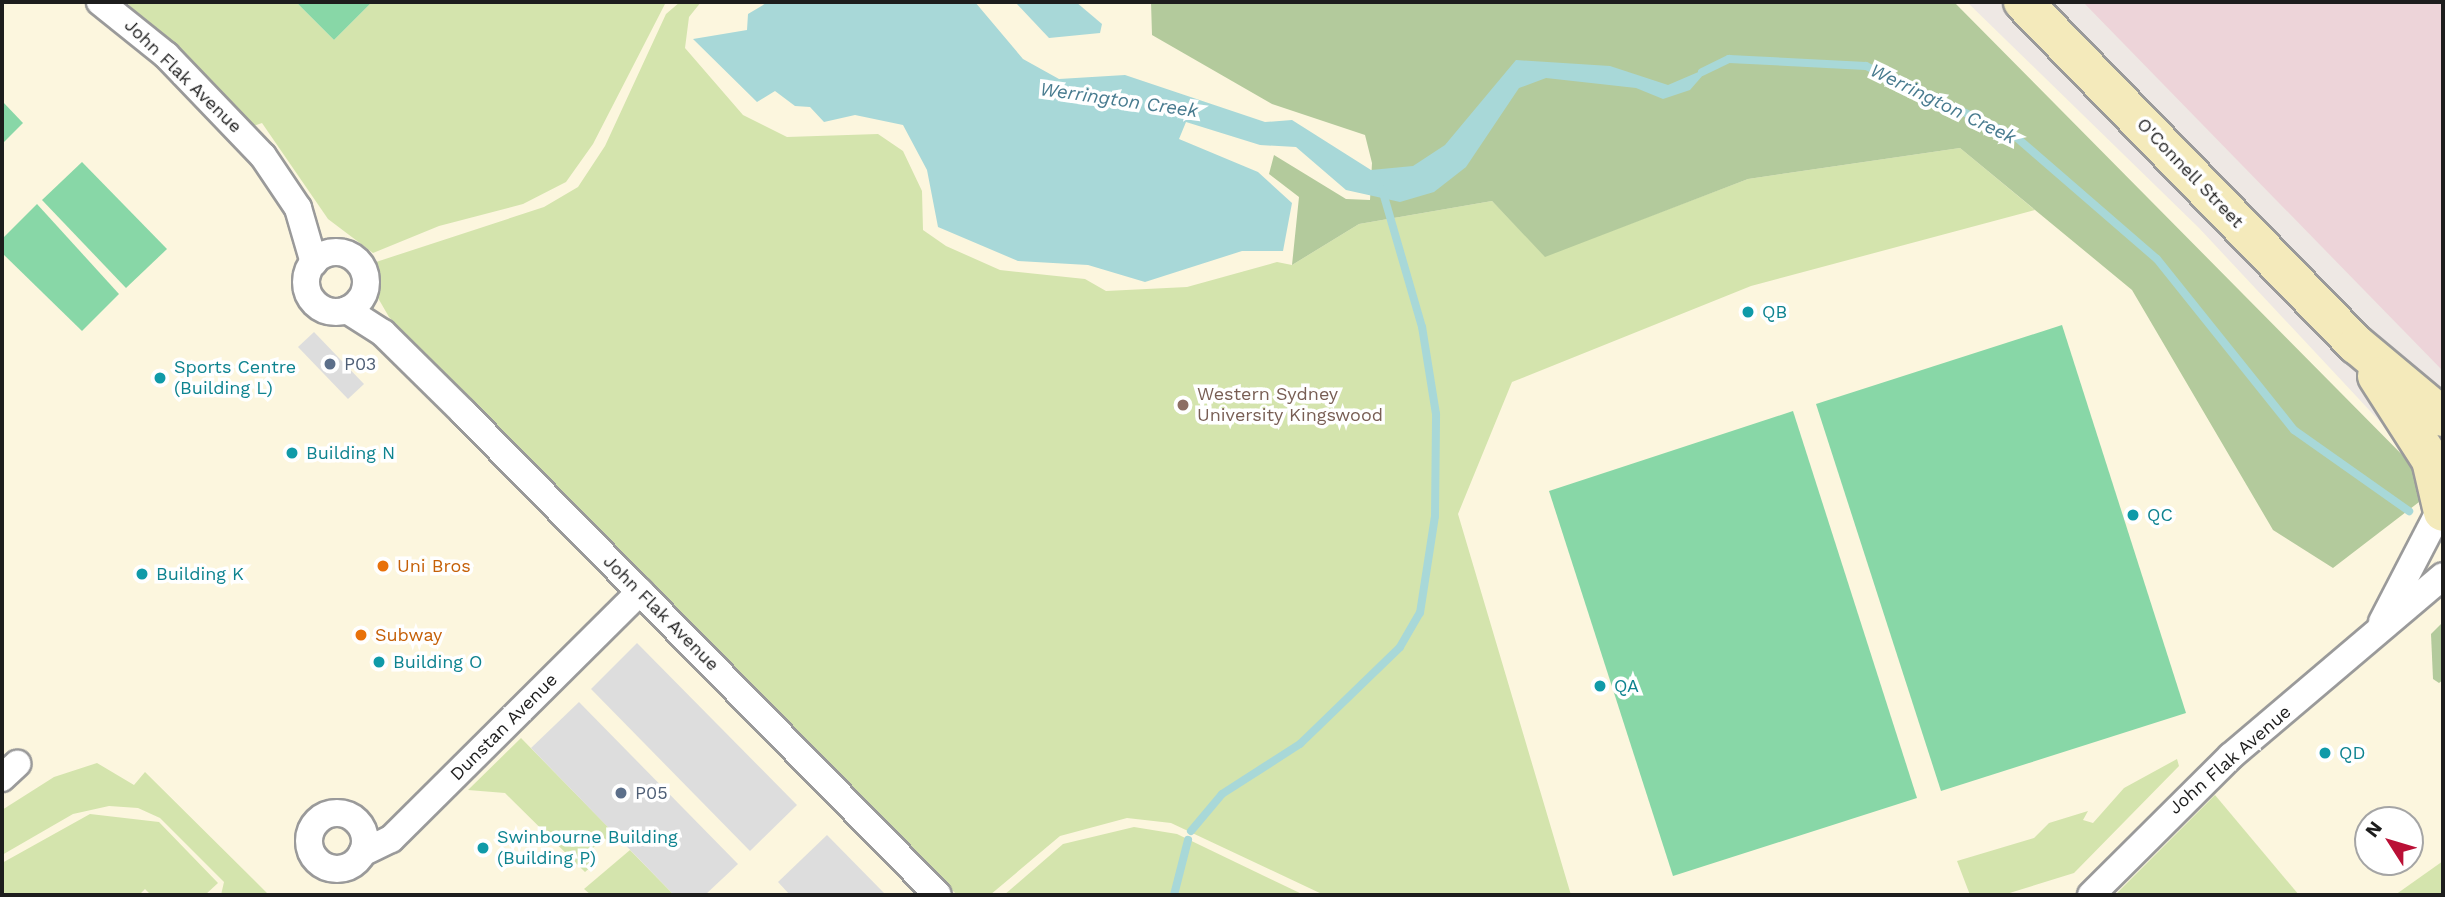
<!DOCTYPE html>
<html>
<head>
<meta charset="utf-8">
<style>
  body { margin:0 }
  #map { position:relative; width:2445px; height:897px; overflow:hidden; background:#eee8e4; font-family:"Work Sans",sans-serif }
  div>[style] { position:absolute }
  .commercial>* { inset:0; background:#edd4d9 }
  .education>* { inset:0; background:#fcf6de }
  .grass>* { inset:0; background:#d4e4ad }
  .forest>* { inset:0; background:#b3ca9c }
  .pitch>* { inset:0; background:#88d7a7 }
  .parking>* { inset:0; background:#ddd }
  .water>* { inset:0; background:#a8d8d8 }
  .stream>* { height:8px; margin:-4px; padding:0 4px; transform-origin:4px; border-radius:4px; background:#a8d8d8 }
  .roads { filter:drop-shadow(2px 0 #9a9a9a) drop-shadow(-2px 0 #9a9a9a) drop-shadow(0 2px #9a9a9a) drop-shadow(0 -2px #9a9a9a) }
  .street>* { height:26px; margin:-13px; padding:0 13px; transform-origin:13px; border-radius:13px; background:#fff }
  .street>.ring { margin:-13px; padding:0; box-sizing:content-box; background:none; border:26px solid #fff; border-radius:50% }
  .secondary>* { height:38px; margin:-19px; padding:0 19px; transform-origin:19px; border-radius:19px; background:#f4eabb }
  .dots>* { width:19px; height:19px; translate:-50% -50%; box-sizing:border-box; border:4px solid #fff; border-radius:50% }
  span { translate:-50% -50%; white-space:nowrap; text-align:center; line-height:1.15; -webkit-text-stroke:7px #fff; paint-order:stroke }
  .street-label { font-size:18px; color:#1d1d1d }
  .culture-label { font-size:18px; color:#0d838f }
  .left { translate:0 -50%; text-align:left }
  .service-label { font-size:18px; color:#4e5e75 }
  .education-label { font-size:18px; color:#785e54 }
  .food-label { font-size:18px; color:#c56008 }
  .water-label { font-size:19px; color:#487b8f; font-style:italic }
  .frame { position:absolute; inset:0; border:4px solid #1d1d1d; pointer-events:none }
  .north { position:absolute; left:2354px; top:806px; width:70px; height:70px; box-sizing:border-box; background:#fff; border:2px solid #a5a5a5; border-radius:50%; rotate:307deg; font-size:19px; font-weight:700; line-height:28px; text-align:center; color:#1d1d1d }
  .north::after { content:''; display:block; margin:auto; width:24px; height:32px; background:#ba1036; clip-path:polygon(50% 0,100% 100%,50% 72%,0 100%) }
</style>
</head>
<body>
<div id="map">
  <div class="commercial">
    <i style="clip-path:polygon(2083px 2px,2443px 2px,2443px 371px)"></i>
  </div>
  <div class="education">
    <i style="clip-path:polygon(evenodd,2px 2px,1967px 2px,2199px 228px,2443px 489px,2443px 895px,2px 895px,2px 2px,2368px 820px,2410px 820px,2410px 862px,2368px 862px,2368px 820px)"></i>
  </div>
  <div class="grass">
    <i style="clip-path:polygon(126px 2px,296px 2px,334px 40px,372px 2px,666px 2px,593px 144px,566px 182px,523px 204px,439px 226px,373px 253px,328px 219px,262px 123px,253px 126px)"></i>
    <i style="clip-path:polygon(680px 2px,701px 2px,689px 17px,685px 48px,743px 115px,787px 137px,878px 134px,903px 151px,922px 191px,923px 230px,946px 246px,1000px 270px,1085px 279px,1106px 291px,1187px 287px,1277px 262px,1292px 265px,1359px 224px,1492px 201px,1545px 256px,1748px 179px,1960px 148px,2035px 210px,1751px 286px,1512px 382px,1458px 514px,1571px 895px,1324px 895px,1171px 823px,1127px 818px,1060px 836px,990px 895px,957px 895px,389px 317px,378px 298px,373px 263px,544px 207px,578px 187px,605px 146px,666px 14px)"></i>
    <i style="clip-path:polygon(521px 738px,618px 837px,613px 846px,604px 838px,584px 856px,592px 866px,585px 872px,505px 793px,468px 790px)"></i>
    <i style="clip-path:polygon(2177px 759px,2179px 766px,2074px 873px,2003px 895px,1970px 895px,1957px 861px,2034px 838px,2049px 823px,2088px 811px,2083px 820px,2093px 823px,2124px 788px)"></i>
    <i style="clip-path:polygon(97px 763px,134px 785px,145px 772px,269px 895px,221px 895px,224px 882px,160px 818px,138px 808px,109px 806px,73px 814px,2px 855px,2px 810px,54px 777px)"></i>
    <i style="clip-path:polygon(2215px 795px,2299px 895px,2115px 895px)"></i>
    <i style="clip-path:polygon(90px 814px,159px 822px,218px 883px,205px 895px,151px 895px,145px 889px,139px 895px,2px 895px,2px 863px)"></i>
    <i style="clip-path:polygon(1134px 827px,1177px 834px,1304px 895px,1004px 895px,1063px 844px)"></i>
    <i style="clip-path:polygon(630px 850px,674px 895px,591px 895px,584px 889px)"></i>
    <i style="clip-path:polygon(2443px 861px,2443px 895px,2395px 895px)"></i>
  </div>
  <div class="forest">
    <i style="clip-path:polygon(1151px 2px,1954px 2px,2436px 489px,2333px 568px,2273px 530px,2132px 290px,1960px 148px,1748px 179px,1545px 257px,1492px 201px,1359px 224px,1292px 265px,1299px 197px,1269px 174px,1274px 155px,1346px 199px,1370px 200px,1372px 163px,1365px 135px,1272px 104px,1152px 35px)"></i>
    <i style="clip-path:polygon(2443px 622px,2443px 680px,2439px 683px,2433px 679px,2431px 634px)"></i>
  </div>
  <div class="pitch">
    <i style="clip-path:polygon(296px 2px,372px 2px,334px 40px)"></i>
    <i style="clip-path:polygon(2px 101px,23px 123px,2px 144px)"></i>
    <i style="clip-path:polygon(82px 162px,167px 249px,126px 288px,42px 200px)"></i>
    <i style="clip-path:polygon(37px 204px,119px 294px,82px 331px,2px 253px,2px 239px)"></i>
    <i style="clip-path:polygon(2062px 325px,2186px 713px,1941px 791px,1816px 404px)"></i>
    <i style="clip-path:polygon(1793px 411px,1917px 798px,1673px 876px,1549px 491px)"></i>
  </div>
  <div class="parking">
    <i style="clip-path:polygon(314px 332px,364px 384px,348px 399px,298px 347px)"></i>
    <i style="clip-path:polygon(637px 643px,797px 805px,750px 851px,591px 689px)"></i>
    <i style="clip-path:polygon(579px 702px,738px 864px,705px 895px,674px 895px,531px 748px)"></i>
    <i style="clip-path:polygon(827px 835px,886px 895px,790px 895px,778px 882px)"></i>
  </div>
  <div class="water">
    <i style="clip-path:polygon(768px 2px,975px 2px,1023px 59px,1059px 79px,1125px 75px,1265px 122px,1292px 120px,1371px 170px,1413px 166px,1445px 145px,1516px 60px,1610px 66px,1668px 85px,1710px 67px,1690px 90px,1663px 99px,1636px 88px,1546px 78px,1519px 88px,1466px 167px,1434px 192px,1400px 202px,1346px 190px,1296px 147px,1260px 145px,1186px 122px,1179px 139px,1258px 172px,1292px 203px,1283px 251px,1242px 251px,1145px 282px,1088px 265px,1018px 261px,938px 227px,927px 170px,903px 125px,855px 115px,824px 122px,810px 107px,795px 106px,775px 91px,757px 102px,693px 39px,747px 30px,748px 14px)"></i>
    <i style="clip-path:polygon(1015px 2px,1076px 2px,1102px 24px,1100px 33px,1049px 38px)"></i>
  </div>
  <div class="stream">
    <i style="left:1702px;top:72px;width:30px;rotate:-26deg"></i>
    <i style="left:1729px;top:59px;width:137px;rotate:2.9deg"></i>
    <i style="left:1866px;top:66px;width:166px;rotate:25.3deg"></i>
    <i style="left:2016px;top:137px;width:186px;rotate:40.9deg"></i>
    <i style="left:2157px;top:259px;width:219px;rotate:51.3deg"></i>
    <i style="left:2294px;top:430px;width:141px;rotate:35.2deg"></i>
    <i style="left:1191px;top:831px;width:48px;rotate:-50deg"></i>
    <i style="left:1222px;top:794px;width:93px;rotate:-32.7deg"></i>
    <i style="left:1300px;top:744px;width:139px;rotate:-44.1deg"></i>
    <i style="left:1400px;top:647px;width:39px;rotate:-60deg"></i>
    <i style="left:1420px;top:613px;width:98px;rotate:-81.2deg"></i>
    <i style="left:1435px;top:516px;width:102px;rotate:-89.4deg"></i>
    <i style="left:1436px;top:414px;width:88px;rotate:-99.1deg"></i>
    <i style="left:1422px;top:327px;width:144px;rotate:-106.2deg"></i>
    <i style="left:1174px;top:895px;width:57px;rotate:-75.7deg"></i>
  </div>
  <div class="roads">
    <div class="street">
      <i style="left:100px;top:2px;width:85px;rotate:38.8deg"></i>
      <i style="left:166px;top:55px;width:140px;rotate:46.2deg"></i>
      <i style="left:263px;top:156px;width:63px;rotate:56.1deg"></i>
      <i style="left:298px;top:208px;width:57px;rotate:73.8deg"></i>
      <i class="ring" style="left:306px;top:252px;width:34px;height:34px"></i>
      <i style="left:347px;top:310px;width:43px;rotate:32.6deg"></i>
      <i style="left:383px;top:333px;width:112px;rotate:44.6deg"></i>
      <i style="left:463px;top:412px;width:677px;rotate:45.48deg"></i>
      <i style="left:2382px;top:622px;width:128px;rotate:-62.6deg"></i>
      <i style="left:2px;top:778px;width:21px;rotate:-43deg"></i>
      <i class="ring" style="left:309px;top:813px;width:30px;height:30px"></i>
      <i style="left:362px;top:853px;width:32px;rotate:-26deg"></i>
      <i style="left:391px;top:839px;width:351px;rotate:-44.8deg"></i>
      <i style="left:2091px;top:895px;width:197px;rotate:-44.8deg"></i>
      <i style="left:2231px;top:756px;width:278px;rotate:-40.3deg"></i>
    </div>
    <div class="secondary">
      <i style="left:2023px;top:2px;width:479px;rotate:45.8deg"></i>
      <i style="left:2357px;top:345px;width:112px;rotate:39.9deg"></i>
      <i style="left:2377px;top:376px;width:100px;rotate:57.3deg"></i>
      <i style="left:2431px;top:460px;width:53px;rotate:77deg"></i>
    </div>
  </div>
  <div class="dots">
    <i style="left:1748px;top:312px;background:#0f9aa8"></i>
    <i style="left:330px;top:364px;background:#5c6f8a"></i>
    <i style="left:160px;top:378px;background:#0f9aa8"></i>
    <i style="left:1183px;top:405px;background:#8d6e63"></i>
    <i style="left:292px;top:453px;background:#0f9aa8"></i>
    <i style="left:2133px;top:515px;background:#0f9aa8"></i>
    <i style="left:383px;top:566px;background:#e8710a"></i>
    <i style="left:142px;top:574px;background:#0f9aa8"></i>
    <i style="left:361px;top:635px;background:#e8710a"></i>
    <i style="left:379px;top:662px;background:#0f9aa8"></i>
    <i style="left:1600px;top:686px;background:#0f9aa8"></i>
    <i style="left:2325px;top:753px;background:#0f9aa8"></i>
    <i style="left:621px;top:793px;background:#5c6f8a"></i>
    <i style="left:483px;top:848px;background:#0f9aa8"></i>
  </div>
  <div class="street-label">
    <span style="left:183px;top:76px;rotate:44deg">John Flak Avenue</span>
    <span style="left:2190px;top:173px;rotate:46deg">O'Connell Street</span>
    <span style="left:661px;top:613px;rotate:45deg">John Flak Avenue</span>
    <span style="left:504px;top:727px;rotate:-45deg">Dunstan Avenue</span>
    <span style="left:2230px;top:760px;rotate:-41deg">John Flak Avenue</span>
  </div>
  <div class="culture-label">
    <span class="left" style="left:1762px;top:312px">QB</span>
    <span class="left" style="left:174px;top:378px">Sports Centre<br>(Building L)</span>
    <span class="left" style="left:306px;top:453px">Building N</span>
    <span class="left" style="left:2147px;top:515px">QC</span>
    <span class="left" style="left:156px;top:574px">Building K</span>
    <span class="left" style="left:393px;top:662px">Building O</span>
    <span class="left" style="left:1614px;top:686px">QA</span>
    <span class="left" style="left:2339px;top:753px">QD</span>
    <span class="left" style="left:497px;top:848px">Swinbourne Building<br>(Building P)</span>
  </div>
  <div class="service-label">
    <span class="left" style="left:344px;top:364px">P03</span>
    <span class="left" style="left:635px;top:793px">P05</span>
  </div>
  <div class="education-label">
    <span class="left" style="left:1197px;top:405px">Western Sydney<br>University Kingswood</span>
  </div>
  <div class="food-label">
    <span class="left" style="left:397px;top:566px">Uni Bros</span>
    <span class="left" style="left:375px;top:635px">Subway</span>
  </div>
  <div class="water-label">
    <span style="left:1119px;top:100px;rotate:8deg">Werrington Creek</span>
    <span style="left:1943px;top:104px;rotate:26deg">Werrington Creek</span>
  </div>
  <div class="frame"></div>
  <div class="north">N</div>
</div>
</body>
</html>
